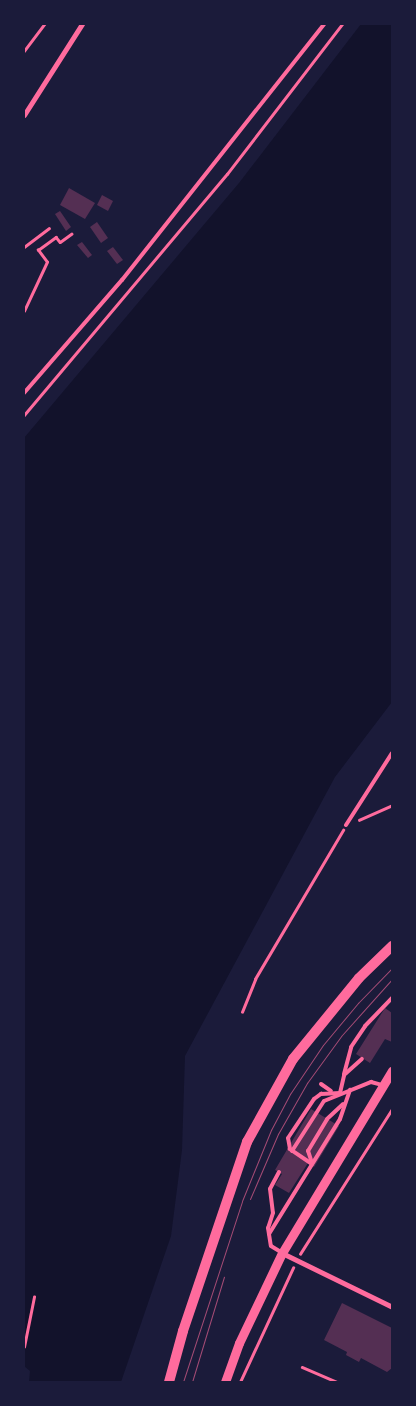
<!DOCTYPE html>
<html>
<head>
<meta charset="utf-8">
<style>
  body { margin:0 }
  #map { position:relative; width:416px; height:1406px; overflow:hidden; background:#1b1b3a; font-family:Helvetica,sans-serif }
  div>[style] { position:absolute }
  .water>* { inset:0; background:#12122b }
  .building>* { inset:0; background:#542f53 }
  .path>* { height:2.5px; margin:-1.25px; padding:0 1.25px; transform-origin:1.25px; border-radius:1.25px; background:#ff6b9d }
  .service>* { height:4px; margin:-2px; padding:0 2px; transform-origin:2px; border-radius:2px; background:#ff6b9d }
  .minor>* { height:5px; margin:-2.5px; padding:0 2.5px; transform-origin:2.5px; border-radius:2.5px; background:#ff6b9d }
  .tertiary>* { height:9px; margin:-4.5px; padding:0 4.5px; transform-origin:4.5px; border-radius:4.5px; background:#ff6b9d }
  .secondary>* { height:10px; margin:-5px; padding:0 5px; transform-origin:5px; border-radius:5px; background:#ff6b9d }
  .tram>* { height:1px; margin:-0.5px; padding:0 0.5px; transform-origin:0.5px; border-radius:0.5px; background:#a44b75 }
  span { translate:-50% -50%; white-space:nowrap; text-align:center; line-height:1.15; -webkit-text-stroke:5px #1b1b3a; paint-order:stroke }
  .frame { position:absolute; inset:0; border:25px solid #1b1b3a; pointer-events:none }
</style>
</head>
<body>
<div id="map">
  <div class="water">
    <i style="clip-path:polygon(361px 24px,392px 24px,392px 702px,335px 777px,185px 1056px,182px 1150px,171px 1236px,121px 1382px,29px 1382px,30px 1371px,24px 1366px,24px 438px,239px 183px)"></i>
  </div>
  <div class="building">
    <i style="clip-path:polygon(69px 188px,95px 203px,85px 219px,60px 205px)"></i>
    <i style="clip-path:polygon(102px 195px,113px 201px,108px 211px,97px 205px)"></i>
    <i style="clip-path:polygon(60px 211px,71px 227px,66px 231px,55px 214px)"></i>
    <i style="clip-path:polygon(97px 222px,108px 238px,101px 243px,90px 227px)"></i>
    <i style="clip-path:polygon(82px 242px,92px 255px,88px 258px,77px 245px)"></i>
    <i style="clip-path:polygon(113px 247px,123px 260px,117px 264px,107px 251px)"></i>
    <i style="clip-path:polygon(385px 1008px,392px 1013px,392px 1042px,385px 1039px,370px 1063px,356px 1054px)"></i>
    <i style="clip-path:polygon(311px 1109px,339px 1126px,314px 1167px,308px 1163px,289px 1193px,275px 1185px,282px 1174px,275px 1170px)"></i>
    <i style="clip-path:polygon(342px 1303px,392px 1328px,392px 1368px,387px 1372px,361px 1358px,359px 1362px,346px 1355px,347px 1352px,324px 1340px)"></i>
  </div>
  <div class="path">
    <i style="left:24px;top:51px;width:34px;rotate:-53deg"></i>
    <i style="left:24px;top:247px;width:31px;rotate:-37deg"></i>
    <i style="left:24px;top:311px;width:54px;rotate:-64.9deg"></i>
    <i style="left:47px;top:262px;width:15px;rotate:-127deg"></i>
    <i style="left:38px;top:250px;width:22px;rotate:-36deg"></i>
    <i style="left:56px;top:237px;width:6px;rotate:51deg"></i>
    <i style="left:60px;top:242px;width:14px;rotate:-36deg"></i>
    <i style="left:24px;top:415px;width:315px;rotate:-49.9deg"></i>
    <i style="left:227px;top:174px;width:189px;rotate:-52.5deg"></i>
    <i style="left:359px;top:820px;width:36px;rotate:-24deg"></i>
    <i style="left:242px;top:1012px;width:35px;rotate:-68deg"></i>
    <i style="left:255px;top:979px;width:173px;rotate:-59.4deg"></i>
    <i style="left:300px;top:1254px;width:172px;rotate:-57.6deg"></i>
    <i style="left:24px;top:1347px;width:51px;rotate:-78.7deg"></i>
    <i style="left:302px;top:1367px;width:38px;rotate:23deg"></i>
    <i style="left:240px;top:1382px;width:126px;rotate:-65.1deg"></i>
  </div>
  <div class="service">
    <i style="left:24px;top:393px;width:150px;rotate:-49.1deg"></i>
    <i style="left:122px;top:280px;width:326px;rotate:-51.7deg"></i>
    <i style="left:346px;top:825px;width:85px;rotate:-57.4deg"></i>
    <i style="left:344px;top:1074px;width:28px;rotate:-75deg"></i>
    <i style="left:351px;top:1047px;width:25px;rotate:-56deg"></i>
    <i style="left:365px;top:1026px;width:39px;rotate:-46deg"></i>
    <i style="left:321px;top:1084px;width:12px;rotate:35deg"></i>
    <i style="left:292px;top:1151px;width:59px;rotate:-57.4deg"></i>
    <i style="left:324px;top:1101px;width:51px;rotate:-22deg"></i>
    <i style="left:371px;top:1082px;width:11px;rotate:15deg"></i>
    <i style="left:312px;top:1163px;width:13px;rotate:-108deg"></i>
    <i style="left:308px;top:1151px;width:37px;rotate:-59deg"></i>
    <i style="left:327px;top:1119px;width:22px;rotate:-43deg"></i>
    <i style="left:312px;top:1164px;width:27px;rotate:-146deg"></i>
    <i style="left:290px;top:1149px;width:11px;rotate:-100deg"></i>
    <i style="left:288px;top:1138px;width:47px;rotate:-56.3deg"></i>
    <i style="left:314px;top:1099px;width:9px;rotate:-36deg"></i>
    <i style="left:321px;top:1094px;width:19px;rotate:-3deg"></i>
    <i style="left:340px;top:1093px;width:18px;rotate:-77deg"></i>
    <i style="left:344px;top:1075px;width:24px;rotate:-42deg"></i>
    <i style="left:279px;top:1172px;width:19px;rotate:118deg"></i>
    <i style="left:270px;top:1189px;width:24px;rotate:83deg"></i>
    <i style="left:273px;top:1213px;width:16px;rotate:108deg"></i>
    <i style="left:268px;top:1228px;width:18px;rotate:81deg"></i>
    <i style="left:271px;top:1246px;width:12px;rotate:31deg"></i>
    <i style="left:269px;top:1234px;width:135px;rotate:-58.3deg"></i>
    <i style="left:340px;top:1119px;width:31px;rotate:-71deg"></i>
  </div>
  <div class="minor">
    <i style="left:24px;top:115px;width:108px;rotate:-57.5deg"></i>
    <i style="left:282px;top:1253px;width:123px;rotate:26.1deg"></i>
  </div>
  <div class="tertiary">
    <i style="left:225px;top:1382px;width:41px;rotate:-70.3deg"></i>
    <i style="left:239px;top:1343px;width:100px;rotate:-64.5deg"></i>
    <i style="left:282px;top:1253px;width:213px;rotate:-58.9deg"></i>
  </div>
  <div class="secondary">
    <i style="left:169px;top:1382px;width:53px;rotate:-74.6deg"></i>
    <i style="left:183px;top:1331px;width:200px;rotate:-71.3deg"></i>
    <i style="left:247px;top:1142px;width:95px;rotate:-61deg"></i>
    <i style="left:293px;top:1059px;width:104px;rotate:-50.8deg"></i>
    <i style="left:359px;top:978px;width:46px;rotate:-44.1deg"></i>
  </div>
  <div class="tram">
    <i style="left:250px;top:1199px;width:71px;rotate:-66.7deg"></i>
    <i style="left:278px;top:1134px;width:59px;rotate:-60.4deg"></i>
    <i style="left:307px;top:1083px;width:59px;rotate:-53.9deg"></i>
    <i style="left:342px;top:1035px;width:75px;rotate:-48.2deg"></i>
    <i style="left:183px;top:1382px;width:190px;rotate:-71.9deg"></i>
    <i style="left:242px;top:1201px;width:77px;rotate:-67.8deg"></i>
    <i style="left:271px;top:1130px;width:41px;rotate:-62.2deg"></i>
    <i style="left:290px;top:1094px;width:59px;rotate:-56deg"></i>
    <i style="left:323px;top:1045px;width:55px;rotate:-50.2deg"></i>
    <i style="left:358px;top:1003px;width:49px;rotate:-45.8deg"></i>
    <i style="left:192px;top:1382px;width:110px;rotate:-73.1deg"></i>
  </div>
  <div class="frame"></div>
</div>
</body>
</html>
